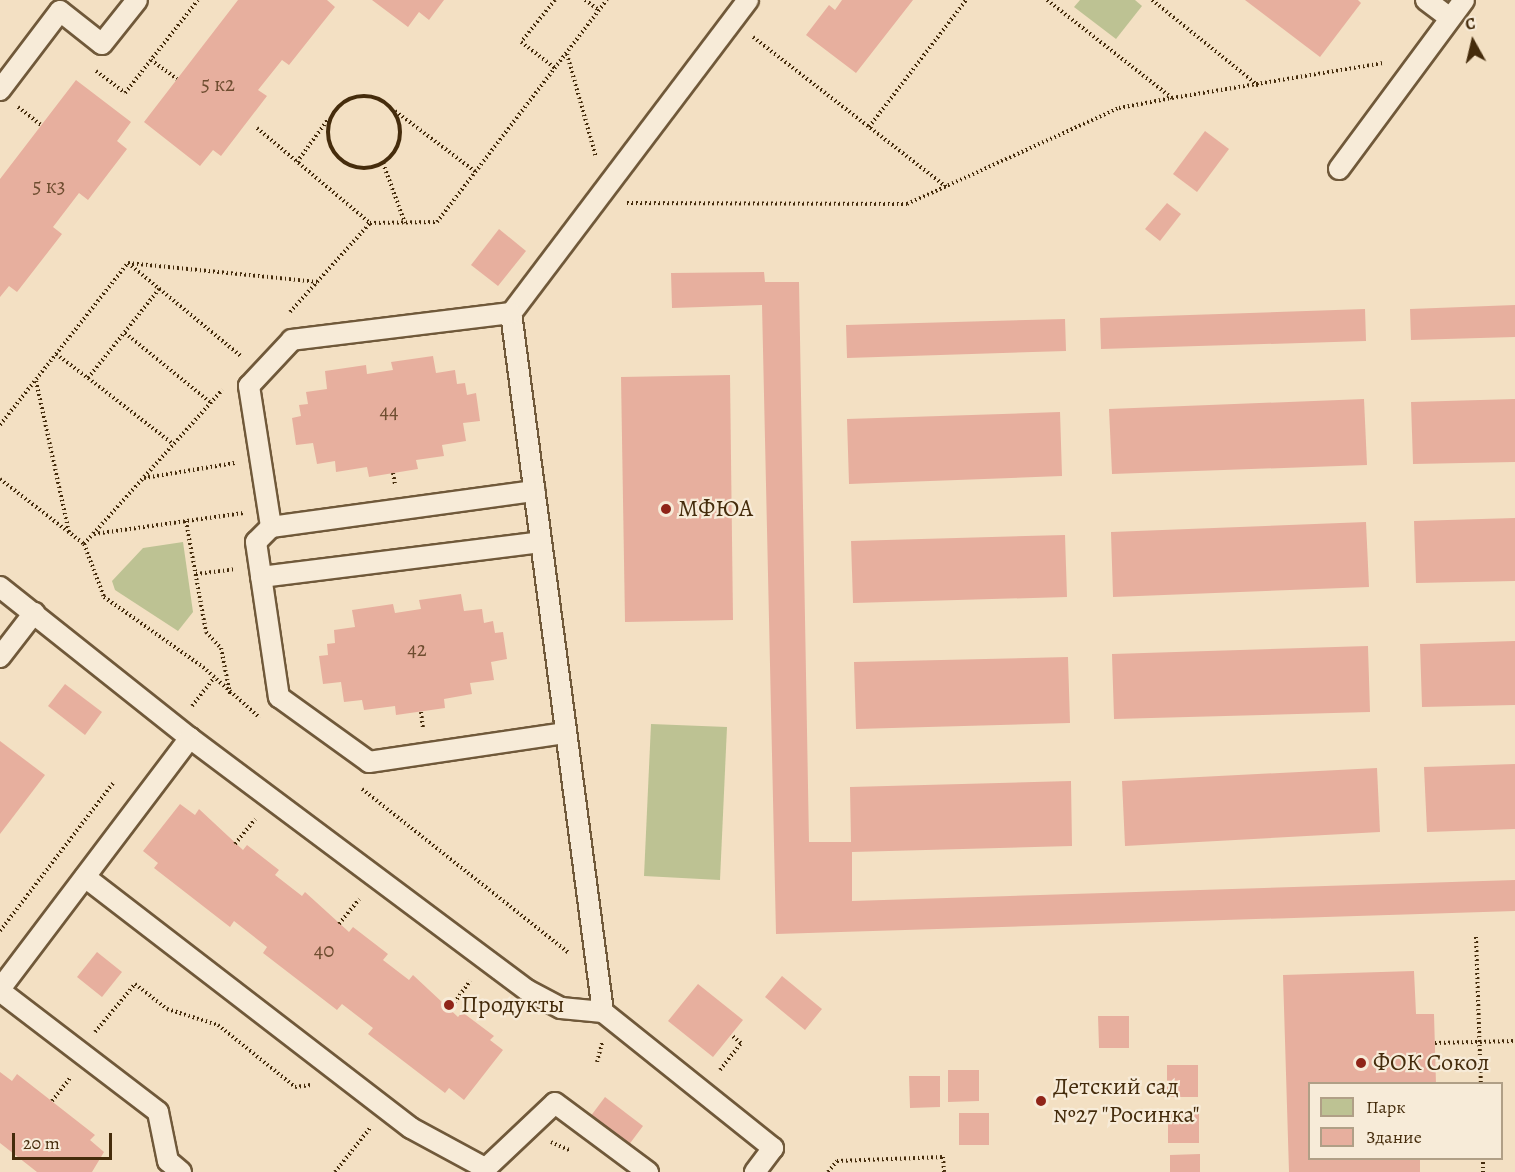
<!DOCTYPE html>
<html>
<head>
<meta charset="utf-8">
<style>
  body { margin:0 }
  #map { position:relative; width:1515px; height:1172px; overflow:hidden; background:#f3e0c3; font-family:Alegreya,serif }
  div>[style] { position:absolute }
  .green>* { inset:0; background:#bdc293 }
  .building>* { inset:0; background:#e7af9e }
  .path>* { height:4px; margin-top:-2px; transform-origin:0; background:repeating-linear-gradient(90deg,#452c0c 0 1.5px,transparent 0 4.5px) }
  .path>.ring { margin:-2px; padding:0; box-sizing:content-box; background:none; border:4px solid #452c0c; border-radius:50% }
  .roads { filter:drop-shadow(2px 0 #70593a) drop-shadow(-2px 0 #70593a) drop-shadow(0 2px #70593a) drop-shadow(0 -2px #70593a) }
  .service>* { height:20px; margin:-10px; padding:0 10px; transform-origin:10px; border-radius:10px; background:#f7ebd8 }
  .dots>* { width:16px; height:16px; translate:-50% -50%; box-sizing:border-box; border:3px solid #f7ebd8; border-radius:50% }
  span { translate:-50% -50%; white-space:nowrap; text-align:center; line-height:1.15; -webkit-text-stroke:4.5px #f7ebd8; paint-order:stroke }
  .number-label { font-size:21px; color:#6e4d30 }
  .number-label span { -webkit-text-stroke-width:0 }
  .poi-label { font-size:24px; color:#452c0c }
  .left { translate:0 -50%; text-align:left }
  .legend { position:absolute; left:1308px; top:1082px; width:195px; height:78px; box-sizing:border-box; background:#f7ebd8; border:2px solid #b09f86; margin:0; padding:8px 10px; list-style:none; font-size:18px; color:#452c0c }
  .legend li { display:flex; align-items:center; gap:12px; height:30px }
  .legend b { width:30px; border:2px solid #b09f86 }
  .north { position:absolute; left:1443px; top:12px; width:60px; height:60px; -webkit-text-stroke:4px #f7ebd8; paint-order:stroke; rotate:352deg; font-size:16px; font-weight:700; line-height:24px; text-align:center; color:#452c0c }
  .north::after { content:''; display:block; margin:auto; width:21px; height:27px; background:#452c0c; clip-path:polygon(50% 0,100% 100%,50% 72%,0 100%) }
  .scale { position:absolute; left:12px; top:1133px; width:100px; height:27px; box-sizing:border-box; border:3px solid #452c0c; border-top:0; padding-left:8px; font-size:18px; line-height:21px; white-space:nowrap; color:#452c0c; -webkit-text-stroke:4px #f7ebd8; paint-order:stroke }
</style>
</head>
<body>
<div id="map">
  <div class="green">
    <i style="clip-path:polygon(1080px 0,1135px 0,1142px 6px,1116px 39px,1074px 7px)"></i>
    <i style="clip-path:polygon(183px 542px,193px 612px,178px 631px,115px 590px,112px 581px,143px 548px)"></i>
    <i style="clip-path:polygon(651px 724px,727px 727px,720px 880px,644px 876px)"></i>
  </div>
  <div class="building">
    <i style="clip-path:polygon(238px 0,327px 0,335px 7px,289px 65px,282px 60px,258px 90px,267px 96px,221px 156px,213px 150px,200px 166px,144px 122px)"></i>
    <i style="clip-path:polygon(372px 0,444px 0,429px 20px,419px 12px,408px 27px)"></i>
    <i style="clip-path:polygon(842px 0,913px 0,856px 73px,806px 35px,829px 5px,835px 10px)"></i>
    <i style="clip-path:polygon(1245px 0,1358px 0,1361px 3px,1320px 57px)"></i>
    <i style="clip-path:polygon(76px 80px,131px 122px,117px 141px,127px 149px,88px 200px,79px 193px,53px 227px,62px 234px,17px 292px,9px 286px,0 297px,0 179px)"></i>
    <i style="clip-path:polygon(1205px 131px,1229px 149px,1197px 192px,1173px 174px)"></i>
    <i style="clip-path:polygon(1167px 203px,1181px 214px,1160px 241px,1145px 229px)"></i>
    <i style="clip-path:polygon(499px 229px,526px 251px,498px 286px,471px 265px)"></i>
    <i style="clip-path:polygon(764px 272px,765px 282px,799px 282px,809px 842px,851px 842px,850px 787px,1071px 781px,1072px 846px,852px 852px,852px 901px,1515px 880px,1515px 911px,776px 934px,762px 305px,672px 308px,671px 273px)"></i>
    <i style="clip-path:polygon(1515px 305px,1515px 337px,1411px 340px,1410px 309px)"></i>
    <i style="clip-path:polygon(1365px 309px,1366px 341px,1101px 349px,1100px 318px)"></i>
    <i style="clip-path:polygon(1065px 319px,1066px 351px,847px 358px,846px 325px)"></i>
    <i style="clip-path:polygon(433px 356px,436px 373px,455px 370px,457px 384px,465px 383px,467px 395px,476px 393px,480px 421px,463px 423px,466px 441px,442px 445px,444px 456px,416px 460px,418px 469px,369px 477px,367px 467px,336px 472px,335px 461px,317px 464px,313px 443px,296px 445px,292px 418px,301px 416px,299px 405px,308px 404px,306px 392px,327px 389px,325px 371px,366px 365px,367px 374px,393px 370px,391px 362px)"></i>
    <i style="clip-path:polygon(730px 375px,733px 620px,625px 622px,621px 377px)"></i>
    <i style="clip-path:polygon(1364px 399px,1367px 465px,1112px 474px,1109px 409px)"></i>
    <i style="clip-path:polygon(1515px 399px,1515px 462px,1413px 464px,1411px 402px)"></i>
    <i style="clip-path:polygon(1060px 412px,1062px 476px,849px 484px,847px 419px)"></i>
    <i style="clip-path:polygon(1515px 518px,1515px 581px,1416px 583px,1414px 521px)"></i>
    <i style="clip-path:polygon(1366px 522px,1369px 587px,1113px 597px,1111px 532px)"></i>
    <i style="clip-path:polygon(1065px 535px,1067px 597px,853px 603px,851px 541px)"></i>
    <i style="clip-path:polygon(461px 594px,464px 611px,482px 609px,484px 623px,493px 621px,495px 633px,503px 632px,507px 659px,491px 662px,494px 680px,470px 683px,472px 694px,444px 699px,445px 708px,396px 715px,395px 706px,364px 710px,362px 700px,344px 702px,341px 682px,323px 684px,319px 656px,328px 655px,327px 644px,335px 643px,334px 630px,355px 627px,352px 610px,393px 604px,395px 613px,421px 609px,419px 600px)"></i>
    <i style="clip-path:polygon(1515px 641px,1515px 705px,1422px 707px,1420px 644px)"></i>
    <i style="clip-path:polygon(1368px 646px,1370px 712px,1114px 719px,1112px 654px)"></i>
    <i style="clip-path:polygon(1068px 657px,1070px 723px,856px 729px,854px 662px)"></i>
    <i style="clip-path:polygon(65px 684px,102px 712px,85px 735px,48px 706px)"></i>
    <i style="clip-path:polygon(0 741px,45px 775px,0 834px)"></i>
    <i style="clip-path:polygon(1515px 764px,1515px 829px,1427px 832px,1424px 767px)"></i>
    <i style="clip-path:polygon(1377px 768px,1380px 832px,1125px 846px,1122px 781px)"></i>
    <i style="clip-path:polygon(180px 804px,195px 815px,199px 809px,243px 850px,247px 845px,279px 870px,275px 875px,302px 896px,305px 892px,349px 932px,353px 927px,388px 954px,383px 960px,409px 980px,413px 975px,458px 1017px,462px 1012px,494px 1036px,490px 1040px,503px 1050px,464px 1100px,449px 1088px,445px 1093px,368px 1034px,373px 1028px,342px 1004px,337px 1010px,263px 953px,267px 947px,234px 921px,230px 927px,154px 868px,158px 863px,143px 851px)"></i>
    <i style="clip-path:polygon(97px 952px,122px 972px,102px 997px,77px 977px)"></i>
    <i style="clip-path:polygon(1414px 971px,1416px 1014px,1434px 1014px,1436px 1084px,1310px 1084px,1310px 1158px,1420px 1158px,1420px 1172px,1289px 1172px,1283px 975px)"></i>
    <i style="clip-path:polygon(782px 976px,822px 1009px,805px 1030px,765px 997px)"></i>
    <i style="clip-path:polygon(698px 984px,743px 1020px,713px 1057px,668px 1021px)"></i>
    <i style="clip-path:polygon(1098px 1016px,1129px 1016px,1129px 1048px,1099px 1048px)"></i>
    <i style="clip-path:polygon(1167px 1065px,1198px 1065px,1198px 1097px,1167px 1097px)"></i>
    <i style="clip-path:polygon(948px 1070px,979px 1070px,979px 1101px,948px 1102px)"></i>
    <i style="clip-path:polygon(0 1072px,12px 1081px,17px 1074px,95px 1135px,90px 1140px,104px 1152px,92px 1172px,37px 1172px,0 1143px)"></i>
    <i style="clip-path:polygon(909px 1076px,940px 1076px,940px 1107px,910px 1108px)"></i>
    <i style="clip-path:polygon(605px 1097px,643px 1126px,625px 1150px,587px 1121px)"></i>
    <i style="clip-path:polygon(1199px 1111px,1199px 1143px,1168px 1143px,1168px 1112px)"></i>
    <i style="clip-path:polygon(959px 1113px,989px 1113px,989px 1145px,959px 1145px)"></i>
    <i style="clip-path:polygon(1200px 1154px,1200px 1172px,1170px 1172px,1170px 1155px)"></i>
  </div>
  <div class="path">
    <i style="left:555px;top:0;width:54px;rotate:129deg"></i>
    <i style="left:521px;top:42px;width:43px;rotate:37.4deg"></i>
    <i style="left:585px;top:0;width:17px;rotate:36deg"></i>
    <i style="left:1047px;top:0;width:159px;rotate:38.1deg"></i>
    <i style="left:1172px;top:98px;width:215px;rotate:-9.4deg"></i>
    <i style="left:1152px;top:0;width:139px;rotate:38.9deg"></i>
    <i style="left:753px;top:37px;width:247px;rotate:37.8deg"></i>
    <i style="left:567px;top:54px;width:107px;rotate:74.3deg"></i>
    <i style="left:151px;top:60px;width:32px;rotate:36deg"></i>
    <i style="left:96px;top:71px;width:36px;rotate:37deg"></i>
    <i style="left:125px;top:93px;width:118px;rotate:-51.9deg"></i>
    <i class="ring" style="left:328px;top:96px;width:68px;height:68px"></i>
    <i style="left:18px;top:107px;width:29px;rotate:38deg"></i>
    <i style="left:395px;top:111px;width:101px;rotate:37deg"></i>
    <i style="left:869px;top:127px;width:160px;rotate:-52.6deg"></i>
    <i style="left:257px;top:128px;width:148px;rotate:40.1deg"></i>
    <i style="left:297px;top:162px;width:54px;rotate:-54deg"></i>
    <i style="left:383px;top:163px;width:64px;rotate:69.9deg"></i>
    <i style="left:627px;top:203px;width:280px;rotate:0.2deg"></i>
    <i style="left:907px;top:204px;width:233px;rotate:-24.4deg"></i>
    <i style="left:1119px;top:108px;width:54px;rotate:-10.7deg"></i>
    <i style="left:128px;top:263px;width:190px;rotate:5.7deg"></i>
    <i style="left:290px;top:312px;width:120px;rotate:-48deg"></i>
    <i style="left:370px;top:223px;width:67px;rotate:-0.9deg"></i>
    <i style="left:437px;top:222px;width:280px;rotate:-52.6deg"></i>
    <i style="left:125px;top:333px;width:109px;rotate:39.1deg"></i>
    <i style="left:56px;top:354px;width:40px;rotate:37deg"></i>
    <i style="left:88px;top:378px;width:114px;rotate:-51.4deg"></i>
    <i style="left:88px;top:378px;width:108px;rotate:37.8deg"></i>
    <i style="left:36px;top:381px;width:155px;rotate:77.7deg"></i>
    <i style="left:0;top:425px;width:206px;rotate:-51.7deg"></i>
    <i style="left:128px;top:263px;width:146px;rotate:39.5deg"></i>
    <i style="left:393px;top:473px;width:11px;rotate:80deg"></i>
    <i style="left:144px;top:478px;width:92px;rotate:-9.4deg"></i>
    <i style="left:0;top:479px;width:106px;rotate:37.7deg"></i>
    <i style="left:84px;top:544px;width:57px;rotate:69.3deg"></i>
    <i style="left:104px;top:597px;width:121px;rotate:35.3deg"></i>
    <i style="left:203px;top:667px;width:76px;rotate:41.8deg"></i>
    <i style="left:186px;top:521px;width:113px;rotate:79.8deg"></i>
    <i style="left:206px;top:632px;width:22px;rotate:47deg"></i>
    <i style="left:221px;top:648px;width:47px;rotate:78.9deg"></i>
    <i style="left:94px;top:534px;width:151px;rotate:-8deg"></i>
    <i style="left:84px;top:544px;width:207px;rotate:-48.1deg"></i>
    <i style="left:196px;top:574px;width:38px;rotate:-7deg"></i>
    <i style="left:192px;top:706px;width:36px;rotate:-52deg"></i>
    <i style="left:421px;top:712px;width:17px;rotate:83deg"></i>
    <i style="left:362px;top:789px;width:263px;rotate:38.4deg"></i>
    <i style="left:235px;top:844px;width:32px;rotate:-51deg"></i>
    <i style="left:339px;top:924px;width:32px;rotate:-51deg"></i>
    <i style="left:0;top:931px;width:186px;rotate:-52.6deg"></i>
    <i style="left:1476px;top:937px;width:147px;rotate:88.1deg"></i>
    <i style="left:449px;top:1010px;width:36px;rotate:-54deg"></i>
    <i style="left:95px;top:1032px;width:62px;rotate:-50.2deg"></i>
    <i style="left:135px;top:984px;width:41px;rotate:38deg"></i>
    <i style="left:167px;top:1009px;width:53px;rotate:17.4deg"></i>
    <i style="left:218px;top:1025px;width:99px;rotate:38.8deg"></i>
    <i style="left:295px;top:1087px;width:16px;rotate:-7deg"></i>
    <i style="left:1435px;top:1043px;width:80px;rotate:-1.4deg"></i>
    <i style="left:597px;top:1062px;width:20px;rotate:-75deg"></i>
    <i style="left:720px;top:1070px;width:34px;rotate:-52deg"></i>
    <i style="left:741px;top:1043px;width:13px;rotate:-141deg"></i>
    <i style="left:52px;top:1101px;width:29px;rotate:-52deg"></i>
    <i style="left:551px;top:1142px;width:22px;rotate:24deg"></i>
    <i style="left:1483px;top:1158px;width:14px;rotate:90deg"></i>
    <i style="left:335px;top:1172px;width:56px;rotate:-51.5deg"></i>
    <i style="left:828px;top:1172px;width:14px;rotate:-51deg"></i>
    <i style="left:837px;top:1161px;width:106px;rotate:-2.2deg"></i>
    <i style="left:943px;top:1157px;width:15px;rotate:86deg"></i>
  </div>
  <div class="roads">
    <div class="service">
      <i style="left:748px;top:0;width:393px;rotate:127.1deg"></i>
      <i style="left:511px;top:313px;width:705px;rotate:82.5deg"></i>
      <i style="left:603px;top:1012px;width:218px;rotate:38.7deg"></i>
      <i style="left:773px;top:1148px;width:30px;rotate:127deg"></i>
      <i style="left:1426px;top:0;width:30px;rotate:37deg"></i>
      <i style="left:0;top:90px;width:99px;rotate:-52.8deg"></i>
      <i style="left:60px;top:11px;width:53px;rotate:38.2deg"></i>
      <i style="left:102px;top:44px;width:56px;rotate:-51.5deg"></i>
      <i style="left:1339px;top:169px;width:210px;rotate:-53.5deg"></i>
      <i style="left:511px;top:313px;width:221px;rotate:173deg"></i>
      <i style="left:292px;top:340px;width:63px;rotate:133.1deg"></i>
      <i style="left:249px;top:386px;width:143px;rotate:81.1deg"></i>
      <i style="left:271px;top:527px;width:21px;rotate:135deg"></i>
      <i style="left:256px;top:542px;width:157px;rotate:81.6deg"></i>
      <i style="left:279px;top:697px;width:111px;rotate:35.8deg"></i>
      <i style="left:369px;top:762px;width:199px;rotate:-8.4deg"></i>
      <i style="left:271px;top:527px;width:266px;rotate:-7.8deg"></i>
      <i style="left:261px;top:577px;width:282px;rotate:-7.1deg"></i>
      <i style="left:0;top:587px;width:243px;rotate:38.5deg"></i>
      <i style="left:190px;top:738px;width:421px;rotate:36.8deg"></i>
      <i style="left:527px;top:990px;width:38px;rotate:28deg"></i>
      <i style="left:561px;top:1008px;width:42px;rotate:5.4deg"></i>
      <i style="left:0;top:657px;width:56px;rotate:-52.3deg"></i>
      <i style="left:85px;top:877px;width:411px;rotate:37.6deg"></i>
      <i style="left:411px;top:1128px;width:84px;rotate:28.4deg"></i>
      <i style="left:0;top:989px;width:315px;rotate:-52.9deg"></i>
      <i style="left:0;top:991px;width:199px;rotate:37.4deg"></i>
      <i style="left:158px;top:1112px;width:50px;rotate:78.5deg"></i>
      <i style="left:168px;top:1161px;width:17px;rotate:40deg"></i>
      <i style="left:482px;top:1172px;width:100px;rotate:-43.4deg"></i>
      <i style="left:555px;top:1103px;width:116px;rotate:36.6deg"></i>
    </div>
  </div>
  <div class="dots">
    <i style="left:666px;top:509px;background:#8f2418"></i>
    <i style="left:449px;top:1005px;background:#8f2418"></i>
    <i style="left:1361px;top:1063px;background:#8f2418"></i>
    <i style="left:1041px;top:1101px;background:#8f2418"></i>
  </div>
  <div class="number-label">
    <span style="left:218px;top:84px">5 к2</span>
    <span style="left:49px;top:186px">5 к3</span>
    <span style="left:389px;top:411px">44</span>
    <span style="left:417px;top:649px">42</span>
    <span style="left:324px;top:950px">40</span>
  </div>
  <div class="poi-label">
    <span class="left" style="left:678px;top:509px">МФЮА</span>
    <span class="left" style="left:461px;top:1005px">Продукты</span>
    <span class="left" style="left:1373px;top:1063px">ФОК Сокол</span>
    <span class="left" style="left:1053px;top:1101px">Детский сад<br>№27 "Росинка"</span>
  </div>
  <ul class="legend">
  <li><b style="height:16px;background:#bdc293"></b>Парк</li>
  <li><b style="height:16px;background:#e7af9e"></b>Здание</li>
  </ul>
  <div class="north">С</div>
  <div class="scale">20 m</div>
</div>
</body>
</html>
